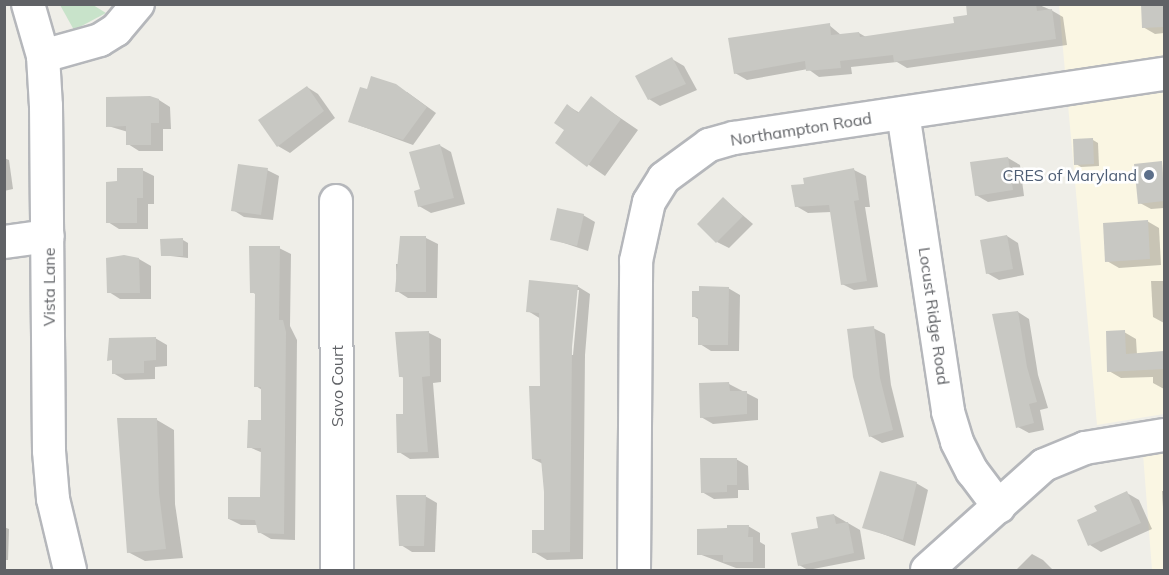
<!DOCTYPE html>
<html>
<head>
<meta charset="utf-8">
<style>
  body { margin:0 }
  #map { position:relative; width:1169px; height:575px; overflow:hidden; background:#efeee8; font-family:Mulish,sans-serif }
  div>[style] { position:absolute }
  .commercial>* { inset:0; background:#faf6e3 }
  .green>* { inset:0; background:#c8e3ca }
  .shadow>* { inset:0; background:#0003 }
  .building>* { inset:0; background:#c8c8c3 }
  .roads { filter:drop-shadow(2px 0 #b5b7bb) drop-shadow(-2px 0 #b5b7bb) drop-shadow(0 2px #b5b7bb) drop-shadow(0 -2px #b5b7bb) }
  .minor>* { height:32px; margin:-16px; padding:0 16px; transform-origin:16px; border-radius:16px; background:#fff }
  .dots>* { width:16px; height:16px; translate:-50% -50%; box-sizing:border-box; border:3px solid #fff; border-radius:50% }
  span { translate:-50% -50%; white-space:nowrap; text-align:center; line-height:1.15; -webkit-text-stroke:5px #fff; paint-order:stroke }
  .street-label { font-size:16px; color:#606266 }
  .service-label { font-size:16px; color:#4e5e75 }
  .right { translate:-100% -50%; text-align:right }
  .frame { position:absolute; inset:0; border:6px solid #606266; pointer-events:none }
</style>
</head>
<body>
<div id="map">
  <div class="commercial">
    <i style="clip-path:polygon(1059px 5px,1164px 5px,1164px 414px,1097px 425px)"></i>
    <i style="clip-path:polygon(1164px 452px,1164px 570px,1152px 570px,1143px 454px)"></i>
  </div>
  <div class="green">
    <i style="clip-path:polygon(60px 5px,93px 5px,106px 13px,74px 30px)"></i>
  </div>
  <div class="shadow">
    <i style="clip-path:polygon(981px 4px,1037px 4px,1051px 10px,1063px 17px,1067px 45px,907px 68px,897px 62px,851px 67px,852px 74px,819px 77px,808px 69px,747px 80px,735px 73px,829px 25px,841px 35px,859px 33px,866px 37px,955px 25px)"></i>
    <i style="clip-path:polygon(1142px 4px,1164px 4px,1164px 33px,1155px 34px,1143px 27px)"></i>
    <i style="clip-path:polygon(672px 59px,684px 66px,697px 90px,660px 106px,649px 99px)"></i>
    <i style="clip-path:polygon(307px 87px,318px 94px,335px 118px,290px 153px,278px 146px,260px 121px)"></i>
    <i style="clip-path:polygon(407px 92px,436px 113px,413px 145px,350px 122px)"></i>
    <i style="clip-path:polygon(591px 98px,638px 130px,605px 176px,557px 143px,566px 130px,568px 106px,580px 113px)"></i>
    <i style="clip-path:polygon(159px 100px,170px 107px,171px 129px,163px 129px,163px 151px,139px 151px,128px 144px,128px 132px,108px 126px)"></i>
    <i style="clip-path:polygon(1093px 140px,1098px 143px,1099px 166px,1081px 167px,1076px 164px)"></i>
    <i style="clip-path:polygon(439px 145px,451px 152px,465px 204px,431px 213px,419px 206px)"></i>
    <i style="clip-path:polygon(4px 158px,9px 160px,13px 189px,4px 191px)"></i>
    <i style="clip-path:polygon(1008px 158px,1020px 165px,1024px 196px,988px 202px,976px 195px)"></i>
    <i style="clip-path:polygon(1162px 162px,1164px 208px,1151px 209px,1140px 203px)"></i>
    <i style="clip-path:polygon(142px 170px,154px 176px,154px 204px,148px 204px,148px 229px,119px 229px,108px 222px,119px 183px)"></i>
    <i style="clip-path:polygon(267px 170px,279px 176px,273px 220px,244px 217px,233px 210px)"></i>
    <i style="clip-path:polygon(854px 170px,866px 176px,870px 207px,865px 207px,878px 287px,854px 290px,842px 284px,831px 212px,808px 213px,796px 206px,806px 185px)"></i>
    <i style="clip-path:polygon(724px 199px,753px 224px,729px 248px,717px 242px)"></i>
    <i style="clip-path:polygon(583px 215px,595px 222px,588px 251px,552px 239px)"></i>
    <i style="clip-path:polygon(1147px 221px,1159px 228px,1161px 265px,1119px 268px,1107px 261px)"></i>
    <i style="clip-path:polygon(1007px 236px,1018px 243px,1024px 275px,999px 280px,987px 273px)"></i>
    <i style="clip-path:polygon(426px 238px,438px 244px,437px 298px,408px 298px,397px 291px,396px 264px,401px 264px)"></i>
    <i style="clip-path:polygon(183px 240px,188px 243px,188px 258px,162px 255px)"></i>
    <i style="clip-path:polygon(279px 248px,291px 254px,290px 326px,297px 340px,295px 540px,271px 539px,259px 532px,258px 525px,241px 525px,229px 519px,260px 499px,263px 453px,249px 447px,262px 422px,262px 390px,256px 386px,257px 295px,252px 292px)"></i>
    <i style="clip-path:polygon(139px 259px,151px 266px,151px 299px,120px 299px,109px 292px)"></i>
    <i style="clip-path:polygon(1151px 281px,1164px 281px,1164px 323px,1153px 317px)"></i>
    <i style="clip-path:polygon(evenodd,577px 286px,590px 294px,585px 355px,583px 559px,547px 560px,534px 552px,546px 531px,545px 492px,543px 464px,533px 459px,542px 387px,541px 319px,528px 311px,577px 286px,576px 290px,579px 290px,573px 355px,570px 355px,576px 290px)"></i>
    <i style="clip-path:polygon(728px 288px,740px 295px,739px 351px,711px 351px,700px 344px,700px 320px,693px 316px)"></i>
    <i style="clip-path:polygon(1018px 312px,1029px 319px,1038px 375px,1048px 408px,1040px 410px,1044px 430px,1029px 433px,1018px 427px)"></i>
    <i style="clip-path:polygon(873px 328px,885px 334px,891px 385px,904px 437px,882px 443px,870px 436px)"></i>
    <i style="clip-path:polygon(1124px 332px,1136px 339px,1137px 355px,1164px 353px,1164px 389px,1153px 383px,1153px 377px,1121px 378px,1109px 371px)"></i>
    <i style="clip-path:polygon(429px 333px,441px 339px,441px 382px,433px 383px,439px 458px,410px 459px,399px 452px,404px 416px,404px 378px,400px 376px)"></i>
    <i style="clip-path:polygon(155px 338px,167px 345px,167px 366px,155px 367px,155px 379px,125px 380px,113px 373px,110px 339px)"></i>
    <i style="clip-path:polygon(729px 384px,758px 399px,758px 420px,713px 424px,701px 417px)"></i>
    <i style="clip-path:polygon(157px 420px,174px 430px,175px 504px,183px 558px,145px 561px,128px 552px)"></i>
    <i style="clip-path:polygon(736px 459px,748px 466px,749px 490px,738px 490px,738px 498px,714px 499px,702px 492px)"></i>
    <i style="clip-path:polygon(916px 483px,928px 490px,915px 546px,864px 527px)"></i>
    <i style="clip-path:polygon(1162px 491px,1164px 491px,1164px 526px)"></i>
    <i style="clip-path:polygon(1127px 493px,1139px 500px,1152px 529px,1101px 552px,1090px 545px,1099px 512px)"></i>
    <i style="clip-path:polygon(425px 496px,437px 503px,435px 552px,412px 552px,401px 545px)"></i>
    <i style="clip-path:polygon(834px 515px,860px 530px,865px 559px,808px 570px,799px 565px,820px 529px)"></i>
    <i style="clip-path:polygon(748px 526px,760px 533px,760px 542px,765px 545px,765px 568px,736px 568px,699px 554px)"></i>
    <i style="clip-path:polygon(4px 527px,9px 529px,8px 560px,4px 560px)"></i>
    <i style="clip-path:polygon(1032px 554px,1043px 560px,1053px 570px,1016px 570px)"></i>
  </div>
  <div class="building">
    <i style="clip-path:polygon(966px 4px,1036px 4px,1037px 11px,1052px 9px,1056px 39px,894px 62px,893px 55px,840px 61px,841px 68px,806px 71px,805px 61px,734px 74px,728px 38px,830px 23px,831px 35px,859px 32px,860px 37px,954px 23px,953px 17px,967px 15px)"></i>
    <i style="clip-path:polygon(1141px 4px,1164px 4px,1164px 27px,1142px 28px)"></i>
    <i style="clip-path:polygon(672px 57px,686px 84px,648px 100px,635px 76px)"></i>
    <i style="clip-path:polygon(371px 76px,396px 84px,427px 107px,403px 140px,348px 122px,360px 87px,367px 89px)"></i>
    <i style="clip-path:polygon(307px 86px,324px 111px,277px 147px,258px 120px)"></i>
    <i style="clip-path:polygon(150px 96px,159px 99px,159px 123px,151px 123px,151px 145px,126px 145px,126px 126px,106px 127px,106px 97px)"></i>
    <i style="clip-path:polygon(591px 96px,621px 119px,587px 167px,555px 143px,564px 130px,554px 123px,567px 104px,578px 113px)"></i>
    <i style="clip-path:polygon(1093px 138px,1094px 164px,1074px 165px,1073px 139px)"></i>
    <i style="clip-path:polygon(440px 144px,454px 198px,418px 207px,414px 191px,420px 189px,409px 152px)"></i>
    <i style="clip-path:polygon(1008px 157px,1013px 190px,975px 196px,970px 162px)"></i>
    <i style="clip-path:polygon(1162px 161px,1164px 201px,1138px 204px,1134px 164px)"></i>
    <i style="clip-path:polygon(238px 164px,268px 168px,261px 215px,231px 211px)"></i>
    <i style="clip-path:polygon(117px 168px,143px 168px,143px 198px,137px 198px,137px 223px,106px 223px,106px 182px,117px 181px)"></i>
    <i style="clip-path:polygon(854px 168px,859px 200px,854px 201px,867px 281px,841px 285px,829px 205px,795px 207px,791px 185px,804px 184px,803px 178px)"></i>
    <i style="clip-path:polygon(723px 197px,743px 216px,716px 243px,697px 224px)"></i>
    <i style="clip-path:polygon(557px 208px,584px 214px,577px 246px,550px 240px)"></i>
    <i style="clip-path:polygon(1148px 220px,1150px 259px,1105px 262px,1103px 223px)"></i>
    <i style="clip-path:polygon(1007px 235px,1013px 269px,986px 274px,980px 240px)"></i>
    <i style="clip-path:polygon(400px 236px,426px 236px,426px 292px,395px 292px)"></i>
    <i style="clip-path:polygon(183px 238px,183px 256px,161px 256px,160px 239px)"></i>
    <i style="clip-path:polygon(249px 246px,280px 246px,279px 320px,283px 320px,286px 332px,284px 534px,258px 533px,255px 520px,228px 519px,228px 497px,260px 497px,261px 448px,247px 448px,248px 420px,261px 420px,261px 387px,254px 387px,255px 293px,250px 293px)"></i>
    <i style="clip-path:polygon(124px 255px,139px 258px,140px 293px,107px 293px,106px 258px)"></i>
    <i style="clip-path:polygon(529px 280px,578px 285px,572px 347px,570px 552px,532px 553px,532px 530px,544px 530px,544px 492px,541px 459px,532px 459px,529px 386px,540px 386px,539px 313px,526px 312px)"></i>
    <i style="clip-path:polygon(699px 286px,729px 287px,728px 345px,698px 345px,698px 317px,692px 317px,692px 291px,699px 291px)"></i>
    <i style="clip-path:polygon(1018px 311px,1027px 367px,1037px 402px,1029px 404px,1034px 423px,1016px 428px,992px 314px)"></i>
    <i style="clip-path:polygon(874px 326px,880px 378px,893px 430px,869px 437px,853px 377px,847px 329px)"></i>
    <i style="clip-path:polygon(1125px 330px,1126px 354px,1164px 351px,1164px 369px,1107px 372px,1106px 331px)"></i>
    <i style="clip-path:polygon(429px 331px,430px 376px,422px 377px,428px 452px,397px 453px,396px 414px,403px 414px,403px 377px,399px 377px,395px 332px)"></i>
    <i style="clip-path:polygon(156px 337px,156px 360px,144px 361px,144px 373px,112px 374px,112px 360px,107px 361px,109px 338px)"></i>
    <i style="clip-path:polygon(729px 382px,730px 391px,747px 391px,747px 414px,700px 418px,699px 383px)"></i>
    <i style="clip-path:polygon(117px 418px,157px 418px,159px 493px,166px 549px,127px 553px)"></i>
    <i style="clip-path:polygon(700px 458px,737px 458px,737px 485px,727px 485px,727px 492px,701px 493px)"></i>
    <i style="clip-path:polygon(880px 471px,917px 482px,903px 540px,862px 528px)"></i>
    <i style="clip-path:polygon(1127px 491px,1141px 523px,1088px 546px,1077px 520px,1097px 511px,1094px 506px)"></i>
    <i style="clip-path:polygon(396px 495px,426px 495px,424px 546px,399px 546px)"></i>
    <i style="clip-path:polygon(834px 514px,836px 524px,848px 522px,854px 553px,798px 566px,791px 533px,818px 528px,816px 517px)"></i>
    <i style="clip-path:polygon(727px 525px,749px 525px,748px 537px,753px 537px,753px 562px,723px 562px,723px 555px,697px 555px,697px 529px,727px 528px)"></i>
  </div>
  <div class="roads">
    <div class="minor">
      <i style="left:28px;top:4px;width:54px;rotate:73.9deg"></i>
      <i style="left:43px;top:56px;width:50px;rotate:86.6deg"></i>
      <i style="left:46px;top:106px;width:345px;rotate:89.5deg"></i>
      <i style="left:49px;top:451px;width:48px;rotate:85.2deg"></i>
      <i style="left:53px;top:499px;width:73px;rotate:76.5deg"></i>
      <i style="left:43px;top:56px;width:59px;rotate:-15.7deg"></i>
      <i style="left:100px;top:40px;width:19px;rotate:-32deg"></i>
      <i style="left:116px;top:30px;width:34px;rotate:-50deg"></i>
      <i style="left:903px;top:113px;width:302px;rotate:81.4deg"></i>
      <i style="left:948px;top:412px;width:31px;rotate:73deg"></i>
      <i style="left:957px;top:442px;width:33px;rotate:63deg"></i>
      <i style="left:972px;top:471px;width:45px;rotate:53.1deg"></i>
      <i style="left:336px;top:201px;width:369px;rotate:89.8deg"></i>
      <i style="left:4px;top:242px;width:44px;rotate:-7.8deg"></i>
      <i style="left:634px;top:570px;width:309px;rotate:-89.6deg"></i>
      <i style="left:636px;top:261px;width:60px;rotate:-77.6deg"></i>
      <i style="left:649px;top:202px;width:28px;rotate:-58deg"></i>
      <i style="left:664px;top:178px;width:56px;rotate:-36.3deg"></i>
      <i style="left:709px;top:145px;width:26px;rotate:-16deg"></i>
      <i style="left:734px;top:138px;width:435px;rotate:-8.5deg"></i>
      <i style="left:927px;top:570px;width:157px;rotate:-41.9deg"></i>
      <i style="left:1044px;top:465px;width:44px;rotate:-22.5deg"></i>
      <i style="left:1085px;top:448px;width:80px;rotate:-9.3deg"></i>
    </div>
  </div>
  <div class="dots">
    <i style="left:1149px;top:175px;background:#5c6f8a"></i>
  </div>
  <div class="street-label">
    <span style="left:801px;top:129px;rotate:-9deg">Northampton Road</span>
    <span style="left:49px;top:287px;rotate:-90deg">Vista Lane</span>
    <span style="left:934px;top:316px;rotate:82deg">Locust Ridge Road</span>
    <span style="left:337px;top:386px;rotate:-90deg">Savo Court</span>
  </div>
  <div class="service-label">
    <span class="right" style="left:1137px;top:175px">CRES of Maryland</span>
  </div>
  <div class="frame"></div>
</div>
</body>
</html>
